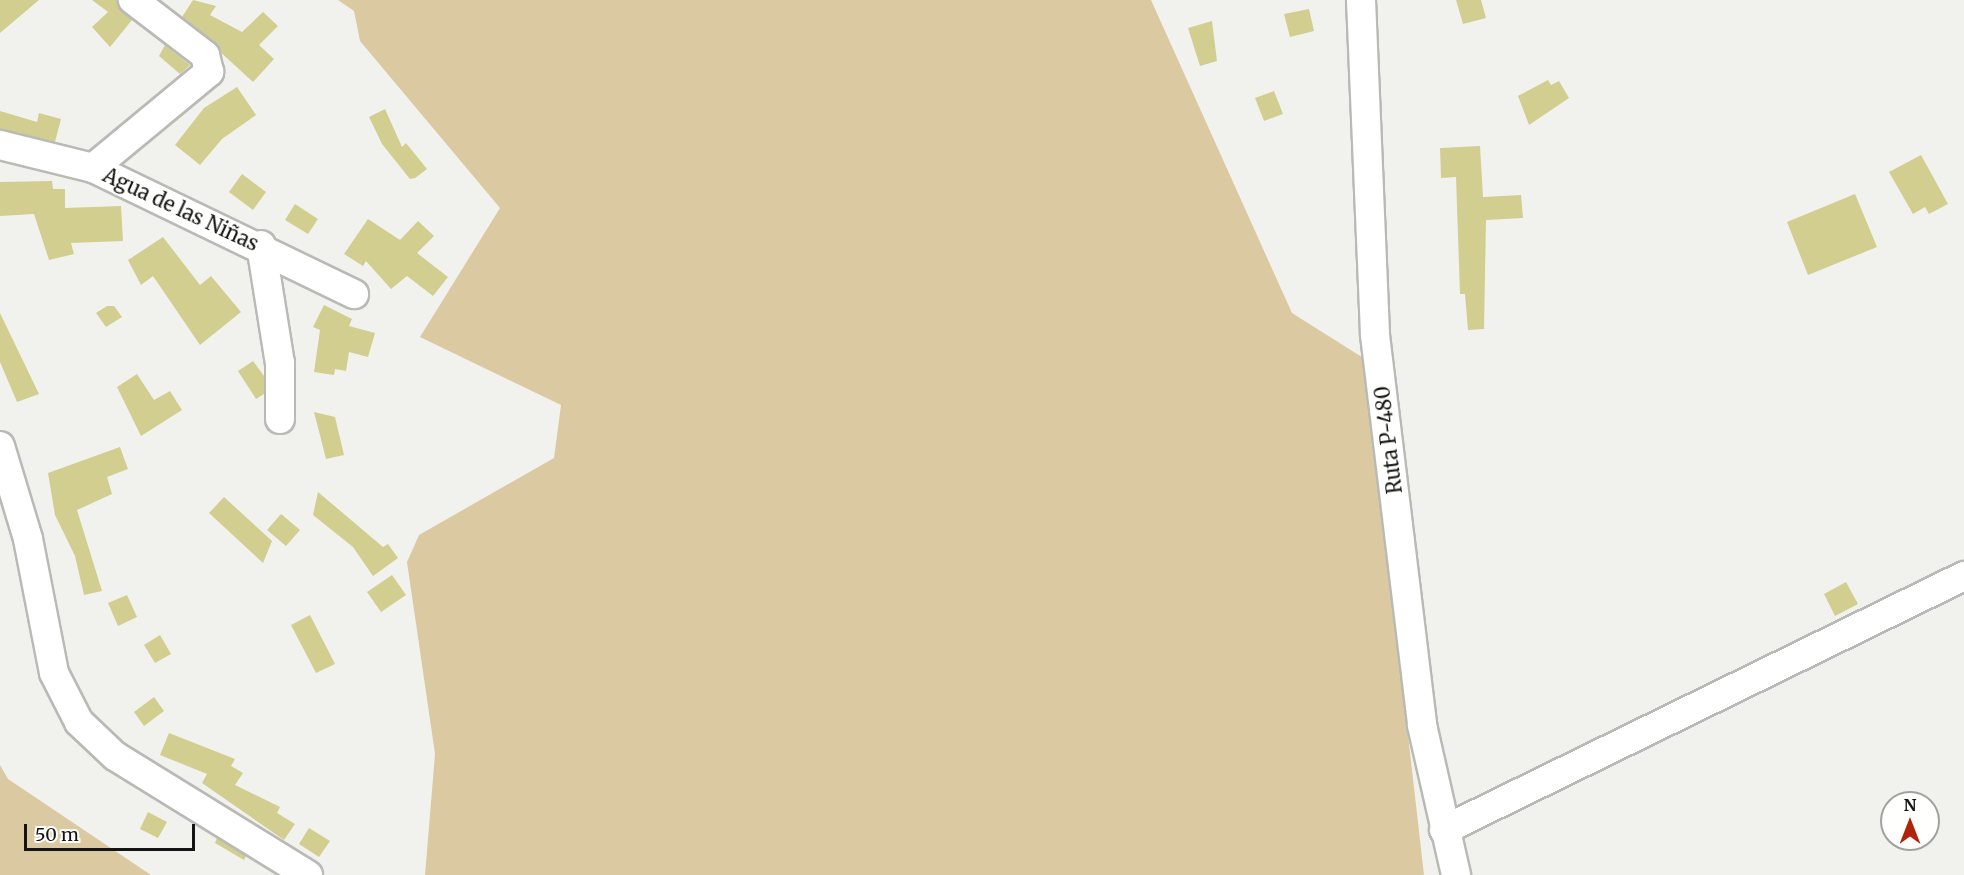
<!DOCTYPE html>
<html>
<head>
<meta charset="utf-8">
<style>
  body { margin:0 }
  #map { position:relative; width:1964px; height:875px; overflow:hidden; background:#f1f2ee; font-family:Merriweather,serif }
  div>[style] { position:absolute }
  .green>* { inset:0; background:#dbcaa1 }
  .building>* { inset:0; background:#d1ce90 }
  .roads { filter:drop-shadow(2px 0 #b9bab6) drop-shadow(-2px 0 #b9bab6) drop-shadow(0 2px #b9bab6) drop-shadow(0 -2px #b9bab6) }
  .minor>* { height:28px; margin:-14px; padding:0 14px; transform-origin:14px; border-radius:14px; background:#fff }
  span { translate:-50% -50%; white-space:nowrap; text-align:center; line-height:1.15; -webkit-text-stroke:4.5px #fffffe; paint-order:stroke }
  .street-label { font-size:20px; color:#131413 }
  .north { position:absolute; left:1880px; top:791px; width:60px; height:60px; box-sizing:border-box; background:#fffffe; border:2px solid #a1a1a0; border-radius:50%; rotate:0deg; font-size:16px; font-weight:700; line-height:24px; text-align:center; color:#131413 }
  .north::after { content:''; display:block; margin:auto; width:21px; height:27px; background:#b1240b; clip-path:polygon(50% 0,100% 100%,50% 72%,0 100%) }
  .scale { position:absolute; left:24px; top:824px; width:171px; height:27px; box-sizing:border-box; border:3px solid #131413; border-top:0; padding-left:8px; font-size:18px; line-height:21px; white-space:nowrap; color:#131413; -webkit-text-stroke:4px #fffffe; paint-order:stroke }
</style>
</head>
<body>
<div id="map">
  <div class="green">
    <i style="clip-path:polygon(338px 0,1151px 0,1292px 313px,1365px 359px,1424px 875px,425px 875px,435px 754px,407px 562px,419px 535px,554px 458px,561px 405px,420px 337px,500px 208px,360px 41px,354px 11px)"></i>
    <i style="clip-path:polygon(0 765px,8px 779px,151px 875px,0 875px)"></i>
  </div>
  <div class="building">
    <i style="clip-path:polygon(0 0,39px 0,0 33px)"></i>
    <i style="clip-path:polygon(92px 0,117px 0,132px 20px,110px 47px,92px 27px,108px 12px)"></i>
    <i style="clip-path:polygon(193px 0,216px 6px,210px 15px,242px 32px,263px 12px,278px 26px,259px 45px,274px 59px,253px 82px,182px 17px)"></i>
    <i style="clip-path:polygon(1456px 0,1481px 0,1486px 18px,1463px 24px)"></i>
    <i style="clip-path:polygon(1309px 9px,1314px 31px,1290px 37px,1284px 14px)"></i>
    <i style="clip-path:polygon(1212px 21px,1217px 61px,1200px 66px,1188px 28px)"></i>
    <i style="clip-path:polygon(165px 45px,190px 65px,180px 74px,159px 56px)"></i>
    <i style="clip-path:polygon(1548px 80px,1551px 85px,1559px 81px,1569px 98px,1529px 125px,1518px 96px)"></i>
    <i style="clip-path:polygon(237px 87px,256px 115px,222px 139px,200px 165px,175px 145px,204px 108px)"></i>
    <i style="clip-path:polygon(1274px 91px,1283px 114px,1264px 121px,1255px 98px)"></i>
    <i style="clip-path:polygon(385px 109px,402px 147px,406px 143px,427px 169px,415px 178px,410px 179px,382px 144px,369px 117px)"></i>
    <i style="clip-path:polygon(0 111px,37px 122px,39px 113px,61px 119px,55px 142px,0 129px)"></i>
    <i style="clip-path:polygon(1480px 146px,1483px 197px,1521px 195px,1523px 218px,1486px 220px,1484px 329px,1468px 330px,1465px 294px,1460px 294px,1456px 177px,1441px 178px,1440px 148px)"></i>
    <i style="clip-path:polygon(1921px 155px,1948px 204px,1929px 214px,1925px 207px,1913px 214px,1889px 172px)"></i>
    <i style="clip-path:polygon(242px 174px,266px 192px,253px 210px,229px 192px)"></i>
    <i style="clip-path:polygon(52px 181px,53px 189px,65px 189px,65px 208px,121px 206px,123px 241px,71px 243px,74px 254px,49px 260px,34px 214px,0 216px,0 182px)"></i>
    <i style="clip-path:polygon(1855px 194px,1877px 247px,1808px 275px,1787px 222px)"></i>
    <i style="clip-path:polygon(295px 204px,318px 219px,308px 234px,285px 220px)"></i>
    <i style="clip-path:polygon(368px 219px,400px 240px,418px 221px,434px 236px,417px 253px,448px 277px,433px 296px,407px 276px,391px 289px,366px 261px,363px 266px,344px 254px)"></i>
    <i style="clip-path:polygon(163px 237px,200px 285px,211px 276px,241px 312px,200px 345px,153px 276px,141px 285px,128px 260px)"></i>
    <i style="clip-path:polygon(324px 305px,352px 319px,349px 326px,375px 333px,368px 357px,349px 352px,346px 371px,335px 369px,334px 375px,314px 372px,320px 330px,313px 327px)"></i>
    <i style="clip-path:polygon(107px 306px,114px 306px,122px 317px,106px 327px,96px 313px)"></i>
    <i style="clip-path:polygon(0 313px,39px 394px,17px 402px,0 362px)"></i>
    <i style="clip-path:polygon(253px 361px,264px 376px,264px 394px,256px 399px,238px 371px)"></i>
    <i style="clip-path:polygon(137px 374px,154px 400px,170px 391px,182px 410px,141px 436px,117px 387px)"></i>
    <i style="clip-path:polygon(314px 412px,335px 417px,344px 455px,326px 459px)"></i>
    <i style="clip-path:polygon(120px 447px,128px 469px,107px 477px,112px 494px,77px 510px,102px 591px,84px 595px,75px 556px,55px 515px,48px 473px)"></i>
    <i style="clip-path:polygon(318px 492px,383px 547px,388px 544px,398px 558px,373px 576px,353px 547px,313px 515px)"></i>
    <i style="clip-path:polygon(224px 497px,272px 541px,263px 563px,209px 513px)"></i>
    <i style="clip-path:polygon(281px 514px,300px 530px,286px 546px,267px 530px)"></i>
    <i style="clip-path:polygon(392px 575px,406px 595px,381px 612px,367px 592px)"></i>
    <i style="clip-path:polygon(1846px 582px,1858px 604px,1835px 616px,1824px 594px)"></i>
    <i style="clip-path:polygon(127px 595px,137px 617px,118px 626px,108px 603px)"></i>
    <i style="clip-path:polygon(310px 615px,335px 664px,316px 673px,291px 625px)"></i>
    <i style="clip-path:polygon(160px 635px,171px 654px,155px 663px,144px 645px)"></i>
    <i style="clip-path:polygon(154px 697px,164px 711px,144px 726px,134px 712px)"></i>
    <i style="clip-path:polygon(169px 733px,235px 759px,231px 766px,243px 773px,235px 785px,280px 807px,277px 813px,295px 824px,284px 840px,202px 783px,207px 774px,160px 755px)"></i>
    <i style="clip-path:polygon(148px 812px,167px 822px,158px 838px,140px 829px)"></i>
    <i style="clip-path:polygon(309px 828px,330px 841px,319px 857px,299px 844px)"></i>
    <i style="clip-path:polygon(217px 838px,246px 856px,244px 860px,215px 843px)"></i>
  </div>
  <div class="roads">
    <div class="minor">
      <i style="left:1361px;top:0;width:335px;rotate:87.6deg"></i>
      <i style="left:1375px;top:335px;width:393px;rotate:83.1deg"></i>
      <i style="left:1422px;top:725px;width:154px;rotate:77.2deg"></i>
      <i style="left:0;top:145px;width:96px;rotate:13.9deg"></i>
      <i style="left:93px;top:168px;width:290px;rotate:25.8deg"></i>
      <i style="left:93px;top:168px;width:151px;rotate:-39.6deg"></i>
      <i style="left:209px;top:72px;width:17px;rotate:-103deg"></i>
      <i style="left:205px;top:55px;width:91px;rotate:-142.6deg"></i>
      <i style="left:261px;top:245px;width:120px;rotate:80.9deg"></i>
      <i style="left:280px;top:363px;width:56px;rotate:90deg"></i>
      <i style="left:0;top:446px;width:97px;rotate:73.2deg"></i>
      <i style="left:28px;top:539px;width:136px;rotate:79deg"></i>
      <i style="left:54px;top:673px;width:55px;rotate:63deg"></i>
      <i style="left:79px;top:722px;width:50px;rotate:43.4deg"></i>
      <i style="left:115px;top:756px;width:227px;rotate:31.7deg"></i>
      <i style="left:1444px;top:830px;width:579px;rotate:-26.03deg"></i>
    </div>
  </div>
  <div class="street-label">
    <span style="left:181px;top:209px;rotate:25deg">Agua de las Niñas</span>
    <span style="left:1388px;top:440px;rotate:-97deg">Ruta P-480</span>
  </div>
  <div class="north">N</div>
  <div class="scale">50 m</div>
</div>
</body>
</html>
